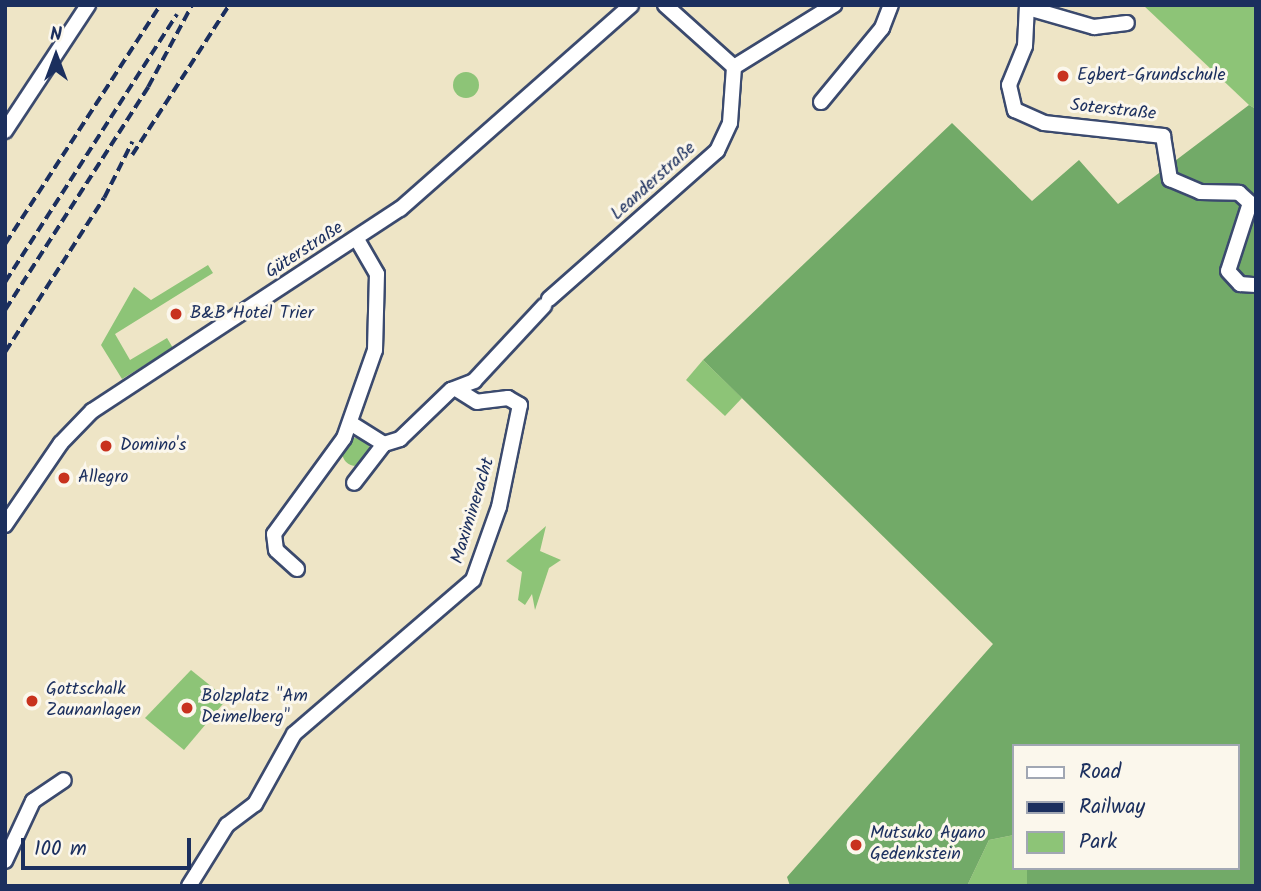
<!DOCTYPE html>
<html>
<head>
<meta charset="utf-8">
<style>
  body { margin:0 }
  #map { position:relative; width:1261px; height:891px; overflow:hidden; background:#eee5c6; font-family:Kalam,sans-serif }
  div>[style] { position:absolute }
  .green>* { inset:0; background:#8dc477 }
  .round { border-radius:50% }
  .forest>* { inset:0; background:#72aa68 }
  .roads { filter:drop-shadow(2px 0 #3b4a6e) drop-shadow(-2px 0 #3b4a6e) drop-shadow(0 2px #3b4a6e) drop-shadow(0 -2px #3b4a6e) }
  .minor>* { height:14px; margin:-7px; padding:0 7px; transform-origin:7px; border-radius:7px; background:#fff }
  .rail>* { height:3.5px; margin-top:-1.75px; transform-origin:0; background:repeating-linear-gradient(90deg,#1b2f5e 0 10px,transparent 0 15px) }
  .dots>* { width:19px; height:19px; translate:-50% -50%; box-sizing:border-box; border:4px solid #fbf7ec; border-radius:50% }
  span { translate:-50% -50%; white-space:nowrap; text-align:center; line-height:1.15; -webkit-text-stroke:6px #fbf7ec; paint-order:stroke }
  .poi-label { font-size:18px; color:#1b2f5e }
  .left { translate:0 -50%; text-align:left }
  .street-label { font-size:18px; color:#1b2f5e }
  .frame { position:absolute; inset:0; border:7px solid #1b2f5e; pointer-events:none }
  .legend { position:absolute; left:1012px; top:744px; width:228px; height:126px; box-sizing:border-box; background:#fbf7ec; border:2px solid #a1a7b3; margin:0; padding:9px 12px; list-style:none; font-size:21px; color:#1b2f5e }
  .legend li { display:flex; align-items:center; gap:14px; height:35px }
  .legend b { width:35px; border:2px solid #a1a7b3 }
  .north { position:absolute; left:21px; top:21px; width:70px; height:70px; -webkit-text-stroke:5px #fbf7ec; paint-order:stroke; rotate:0deg; font-size:19px; font-weight:700; line-height:28px; text-align:center; color:#1b2f5e }
  .north::after { content:''; display:block; margin:auto; width:24px; height:32px; background:#1b2f5e; clip-path:polygon(50% 0,100% 100%,50% 72%,0 100%) }
  .scale { position:absolute; left:21px; top:838px; width:170px; height:32px; box-sizing:border-box; border:4px solid #1b2f5e; border-top:0; padding-left:9px; font-size:21px; line-height:24px; white-space:nowrap; color:#1b2f5e; -webkit-text-stroke:5px #fbf7ec; paint-order:stroke }
</style>
</head>
<body>
<div id="map">
  <div class="green">
    <i style="clip-path:polygon(1143px 5px,1256px 5px,1256px 109px,1249px 105px)"></i>
    <i class="round" style="left:453px;top:72px;width:26px;height:26px"></i>
    <i style="clip-path:polygon(208px 265px,213px 273px,115px 334px,130px 360px,167px 338px,173px 348px,122px 379px,101px 345px,134px 287px,151px 300px)"></i>
    <i style="clip-path:polygon(703px 360px,742px 398px,725px 416px,686px 380px)"></i>
    <i class="round" style="left:342px;top:438px;width:28px;height:28px"></i>
    <i style="clip-path:polygon(546px 526px,540px 551px,561px 560px,549px 568px,535px 610px,532px 594px,525px 605px,518px 600px,522px 572px,506px 561px)"></i>
    <i style="clip-path:polygon(191px 670px,227px 699px,184px 750px,145px 718px)"></i>
    <i style="clip-path:polygon(1014px 835px,1014px 868px,1027px 868px,1027px 886px,967px 886px,989px 840px)"></i>
  </div>
  <div class="forest">
    <i style="clip-path:polygon(1249px 105px,1256px 109px,1256px 886px,1027px 886px,1027px 868px,1238px 868px,1238px 746px,1014px 746px,1014px 835px,989px 840px,967px 886px,790px 886px,787px 877px,993px 644px,703px 360px,952px 123px,1032px 201px,1079px 160px,1118px 204px)"></i>
  </div>
  <div class="roads">
    <div class="minor">
      <i style="left:665px;top:5px;width:93px;rotate:41.9deg"></i>
      <i style="left:734px;top:67px;width:118px;rotate:-31.8deg"></i>
      <i style="left:1027px;top:5px;width:41px;rotate:92.8deg"></i>
      <i style="left:1025px;top:46px;width:42px;rotate:112.3deg"></i>
      <i style="left:1009px;top:85px;width:26px;rotate:77deg"></i>
      <i style="left:1015px;top:110px;width:32px;rotate:24deg"></i>
      <i style="left:1044px;top:123px;width:120px;rotate:6.2deg"></i>
      <i style="left:1163px;top:136px;width:44px;rotate:80.8deg"></i>
      <i style="left:1170px;top:179px;width:33px;rotate:23deg"></i>
      <i style="left:1200px;top:192px;width:39px;rotate:1deg"></i>
      <i style="left:1239px;top:193px;width:15px;rotate:42deg"></i>
      <i style="left:1250px;top:203px;width:71px;rotate:107.9deg"></i>
      <i style="left:1228px;top:271px;width:18px;rotate:47deg"></i>
      <i style="left:1240px;top:284px;width:16px;rotate:4deg"></i>
      <i style="left:1028px;top:8px;width:69px;rotate:16.1deg"></i>
      <i style="left:1094px;top:27px;width:33px;rotate:-7deg"></i>
      <i style="left:821px;top:102px;width:96px;rotate:-50.5deg"></i>
      <i style="left:882px;top:28px;width:25px;rotate:-69deg"></i>
      <i style="left:5px;top:131px;width:151px;rotate:-56.6deg"></i>
      <i style="left:549px;top:299px;width:224px;rotate:-41.4deg"></i>
      <i style="left:717px;top:151px;width:31px;rotate:-65deg"></i>
      <i style="left:730px;top:123px;width:56px;rotate:-85.9deg"></i>
      <i style="left:352px;top:424px;width:38px;rotate:32deg"></i>
      <i style="left:384px;top:444px;width:49px;rotate:127.6deg"></i>
      <i style="left:384px;top:444px;width:17px;rotate:-17deg"></i>
      <i style="left:400px;top:439px;width:71px;rotate:-43.9deg"></i>
      <i style="left:451px;top:390px;width:25px;rotate:-21deg"></i>
      <i style="left:474px;top:381px;width:103px;rotate:-47deg"></i>
      <i style="left:5px;top:525px;width:99px;rotate:-55.7deg"></i>
      <i style="left:61px;top:443px;width:45px;rotate:-45.9deg"></i>
      <i style="left:92px;top:411px;width:368px;rotate:-33.3deg"></i>
      <i style="left:400px;top:209px;width:308px;rotate:-41.4deg"></i>
      <i style="left:297px;top:569px;width:28px;rotate:-138deg"></i>
      <i style="left:276px;top:550px;width:16px;rotate:-97deg"></i>
      <i style="left:274px;top:534px;width:119px;rotate:-53.9deg"></i>
      <i style="left:344px;top:438px;width:93px;rotate:-70.6deg"></i>
      <i style="left:375px;top:350px;width:76px;rotate:-88.5deg"></i>
      <i style="left:377px;top:274px;width:39px;rotate:-120deg"></i>
      <i style="left:5px;top:861px;width:66px;rotate:-65deg"></i>
      <i style="left:33px;top:801px;width:37px;rotate:-34deg"></i>
      <i style="left:189px;top:886px;width:72px;rotate:-58.1deg"></i>
      <i style="left:227px;top:825px;width:35px;rotate:-37deg"></i>
      <i style="left:255px;top:804px;width:80px;rotate:-60.9deg"></i>
      <i style="left:294px;top:734px;width:236px;rotate:-40.7deg"></i>
      <i style="left:473px;top:580px;width:77px;rotate:-70.4deg"></i>
      <i style="left:499px;top:507px;width:104px;rotate:-78.4deg"></i>
      <i style="left:520px;top:405px;width:14px;rotate:-150deg"></i>
      <i style="left:508px;top:398px;width:31px;rotate:173deg"></i>
      <i style="left:477px;top:402px;width:22px;rotate:-148deg"></i>
    </div>
  </div>
  <div class="rail">
    <i style="left:132px;top:155px;width:179px;rotate:-57.1deg"></i>
    <i style="left:5px;top:244px;width:285px;rotate:-57deg"></i>
    <i style="left:5px;top:282px;width:318px;rotate:-57.3deg"></i>
    <i style="left:5px;top:310px;width:265px;rotate:-57.3deg"></i>
    <i style="left:148px;top:87px;width:93px;rotate:-61.8deg"></i>
    <i style="left:5px;top:352px;width:183px;rotate:-57.3deg"></i>
    <i style="left:104px;top:198px;width:63px;rotate:-63.4deg"></i>
  </div>
  <div class="dots">
    <i style="left:1063px;top:76px;background:#c8321e"></i>
    <i style="left:176px;top:314px;background:#c8321e"></i>
    <i style="left:106px;top:446px;background:#c8321e"></i>
    <i style="left:64px;top:478px;background:#c8321e"></i>
    <i style="left:32px;top:701px;background:#c8321e"></i>
    <i style="left:187px;top:708px;background:#c8321e"></i>
    <i style="left:856px;top:845px;background:#c8321e"></i>
  </div>
  <div class="poi-label">
    <span class="left" style="left:1077px;top:76px">Egbert-Grundschule</span>
    <span class="left" style="left:190px;top:314px">B&amp;B Hotel Trier</span>
    <span class="left" style="left:120px;top:446px">Domino's</span>
    <span class="left" style="left:78px;top:478px">Allegro</span>
    <span class="left" style="left:46px;top:701px">Gottschalk<br>Zaunanlagen</span>
    <span class="left" style="left:201px;top:708px">Bolzplatz "Am<br>Deimelberg"</span>
    <span class="left" style="left:870px;top:845px">Mutsuko Ayano<br>Gedenkstein</span>
  </div>
  <div class="street-label">
    <span style="left:1113px;top:111px;rotate:6deg">Soterstraße</span>
    <span style="left:654px;top:182px;rotate:-42deg">Leanderstraße</span>
    <span style="left:305px;top:251px;rotate:-33deg">Güterstraße</span>
    <span style="left:474px;top:511px;rotate:-73deg">Maximineracht</span>
  </div>
  <div class="frame"></div>
  <ul class="legend">
  <li><b style="height:9px;background:#fff"></b>Road</li>
  <li><b style="height:9px;background:#1b2f5e"></b>Railway</li>
  <li><b style="height:19px;background:#8dc477"></b>Park</li>
  </ul>
  <div class="north">N</div>
  <div class="scale">100 m</div>
</div>
</body>
</html>
